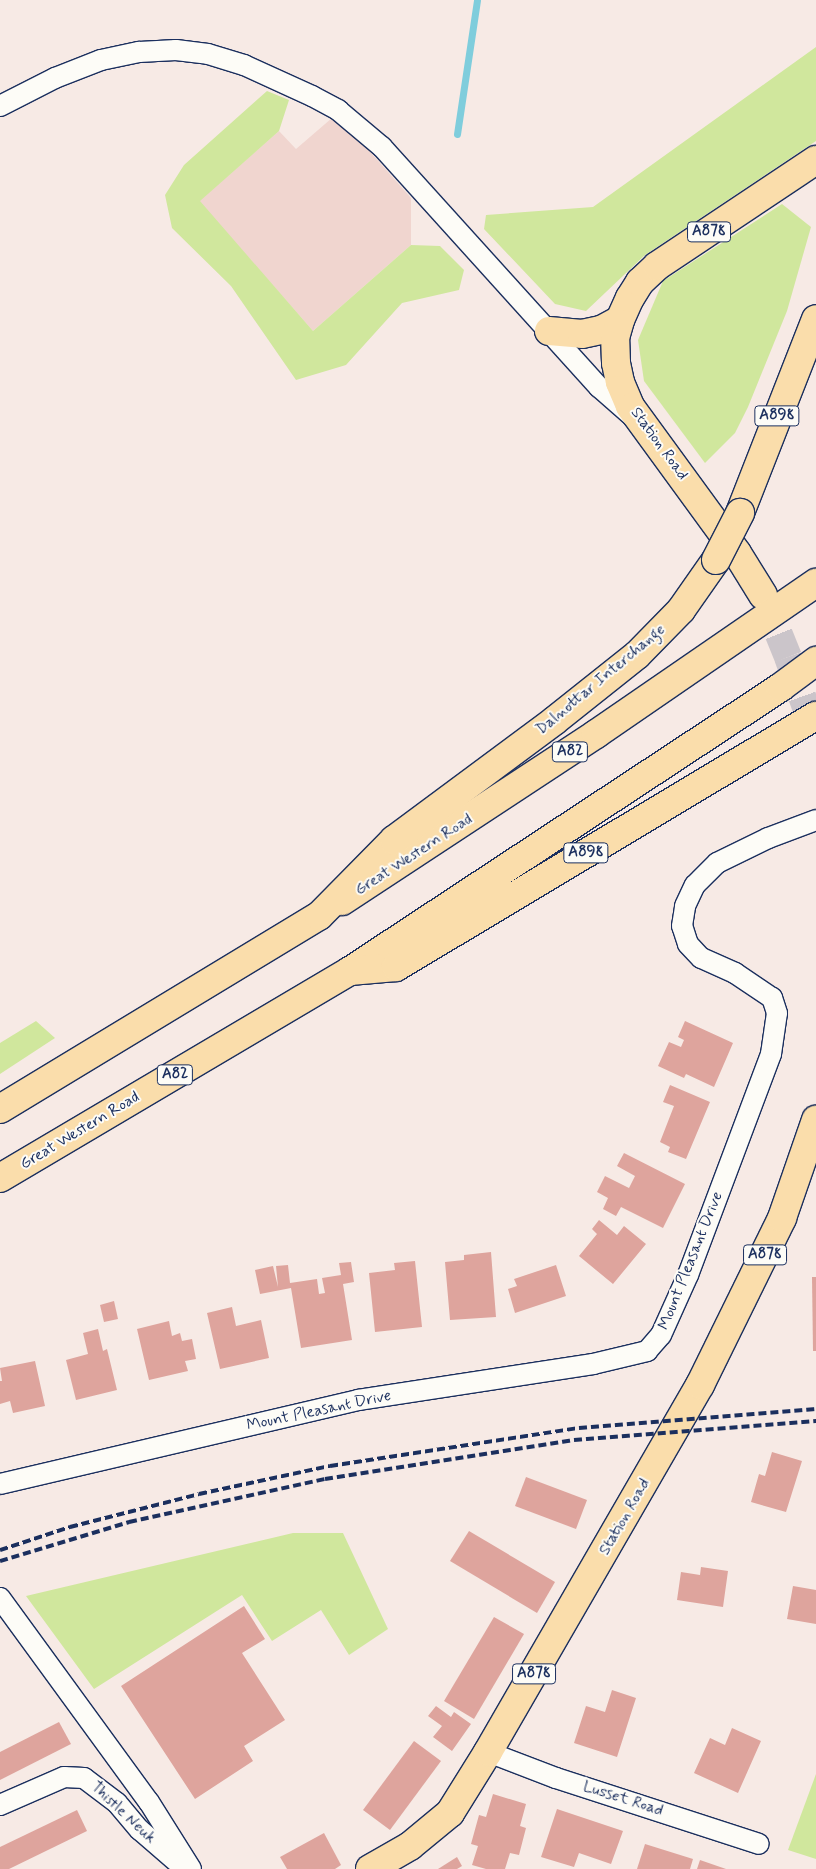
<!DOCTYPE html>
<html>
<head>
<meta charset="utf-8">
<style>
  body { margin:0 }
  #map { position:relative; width:816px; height:1869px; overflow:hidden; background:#f7eae5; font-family:Mynerve,sans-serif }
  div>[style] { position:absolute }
  .built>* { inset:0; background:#f0d5cf }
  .green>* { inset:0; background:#d0e79d }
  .stream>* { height:7px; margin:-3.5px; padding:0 3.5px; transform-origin:3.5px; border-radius:3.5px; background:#7fcddc }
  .building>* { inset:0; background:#dea49d }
  .primary-tunnel>* { height:28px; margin-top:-14px; transform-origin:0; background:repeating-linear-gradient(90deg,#cbc5ca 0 28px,transparent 0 42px) }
  .roads { filter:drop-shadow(1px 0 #1b2f5e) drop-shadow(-1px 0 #1b2f5e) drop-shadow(0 1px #1b2f5e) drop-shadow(0 -1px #1b2f5e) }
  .minor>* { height:20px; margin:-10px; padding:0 10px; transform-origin:10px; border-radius:10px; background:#fdfcf7 }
  .primary>* { height:28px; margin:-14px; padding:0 14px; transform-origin:14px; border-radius:14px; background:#faddab }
  .trunk>* { height:28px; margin:-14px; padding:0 14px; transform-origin:14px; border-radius:14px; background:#faddab }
  .rail>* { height:4px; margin-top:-2px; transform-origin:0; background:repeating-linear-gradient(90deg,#1b2f5e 0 8px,transparent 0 12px) }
  .bridges { filter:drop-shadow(1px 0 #1b2f5e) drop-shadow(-1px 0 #1b2f5e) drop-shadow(0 1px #1b2f5e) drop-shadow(0 -1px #1b2f5e) }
  .trunk-bridge>* { height:28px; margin:-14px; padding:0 14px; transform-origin:14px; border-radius:14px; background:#faddab }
  span { translate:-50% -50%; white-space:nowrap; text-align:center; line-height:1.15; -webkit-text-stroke:4px #fdfcf7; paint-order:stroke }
  .shield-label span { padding:1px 4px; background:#fdfcf7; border:1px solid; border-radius:4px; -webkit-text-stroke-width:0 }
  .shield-label { font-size:15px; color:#1b2f5e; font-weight:700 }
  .street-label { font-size:16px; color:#1b2f5e }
</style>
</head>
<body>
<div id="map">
  <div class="built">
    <i style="clip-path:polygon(332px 118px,365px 146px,411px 198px,411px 245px,313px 331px,199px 201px,279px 131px,296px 149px)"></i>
  </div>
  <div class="green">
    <i style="clip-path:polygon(816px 47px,816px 141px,645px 255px,586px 311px,555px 304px,484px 229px,486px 215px,593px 207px)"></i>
    <i style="clip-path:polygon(267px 91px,289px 100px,279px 131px,200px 201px,313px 331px,411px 245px,440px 246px,464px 270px,459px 290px,402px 303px,346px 365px,296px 380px,231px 286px,172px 228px,165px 195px,184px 165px)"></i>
    <i style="clip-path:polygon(782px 204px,811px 227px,787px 311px,748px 407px,735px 433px,705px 463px,644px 381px,638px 340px,663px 281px)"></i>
    <i style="clip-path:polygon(36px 1021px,55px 1038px,0 1074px,0 1043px)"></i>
    <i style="clip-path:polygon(293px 1533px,343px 1533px,388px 1629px,349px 1655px,321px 1610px,272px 1641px,242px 1595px,94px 1689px,26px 1596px)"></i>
    <i style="clip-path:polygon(816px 1774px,816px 1859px,788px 1850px)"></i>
  </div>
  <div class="stream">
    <i style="left:457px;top:134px;width:135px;rotate:-81.5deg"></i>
  </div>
  <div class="building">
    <i style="clip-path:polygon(685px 1021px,733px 1043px,714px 1087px,686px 1074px,684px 1078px,658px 1066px,669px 1042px,681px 1047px,684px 1040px,678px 1037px)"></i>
    <i style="clip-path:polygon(670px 1085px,710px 1102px,686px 1159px,668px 1152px,670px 1147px,660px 1142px,674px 1106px,663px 1102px)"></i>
    <i style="clip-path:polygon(624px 1153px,685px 1184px,663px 1228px,621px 1207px,616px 1216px,603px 1209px,608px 1198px,597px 1192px,605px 1176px,629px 1188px,635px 1176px,617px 1166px)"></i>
    <i style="clip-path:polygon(599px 1220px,617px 1235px,624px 1226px,646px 1244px,613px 1284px,579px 1256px,597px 1234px,592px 1229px)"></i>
    <i style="clip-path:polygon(491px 1252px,496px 1317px,450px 1320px,445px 1262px,464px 1260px,464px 1255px)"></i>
    <i style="clip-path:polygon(415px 1261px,422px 1327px,375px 1332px,369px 1273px,395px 1270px,394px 1263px)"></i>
    <i style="clip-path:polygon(351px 1262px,354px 1282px,343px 1284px,352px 1340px,301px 1348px,291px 1288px,260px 1294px,255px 1270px,273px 1266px,278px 1287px,276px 1266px,288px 1265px,290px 1283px,317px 1279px,319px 1294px,325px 1293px,322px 1278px,341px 1275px,339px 1263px)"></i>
    <i style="clip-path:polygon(556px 1265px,566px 1296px,515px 1313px,508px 1289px,517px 1286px,514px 1279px)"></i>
    <i style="clip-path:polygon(812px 1277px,816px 1277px,816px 1351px,813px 1351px)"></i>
    <i style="clip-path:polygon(114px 1301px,118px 1319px,104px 1322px,100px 1305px)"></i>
    <i style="clip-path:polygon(232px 1307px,236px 1326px,261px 1320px,269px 1358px,220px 1369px,207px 1313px)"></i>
    <i style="clip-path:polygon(169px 1321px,172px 1336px,180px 1333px,182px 1341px,192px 1339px,196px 1359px,185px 1361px,188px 1371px,149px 1380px,137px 1329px)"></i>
    <i style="clip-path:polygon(98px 1329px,103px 1351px,107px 1349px,117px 1390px,76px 1400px,66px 1360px,88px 1354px,83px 1333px)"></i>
    <i style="clip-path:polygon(35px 1361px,45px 1406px,13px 1413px,10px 1401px,0 1404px,0 1381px,2px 1381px,0 1368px)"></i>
    <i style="clip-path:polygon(772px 1452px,802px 1461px,786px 1512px,751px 1502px,759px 1474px,765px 1476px)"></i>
    <i style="clip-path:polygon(526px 1477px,587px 1500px,576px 1529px,515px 1506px)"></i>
    <i style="clip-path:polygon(469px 1531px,555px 1582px,537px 1613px,450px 1561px)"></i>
    <i style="clip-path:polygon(701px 1567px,728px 1571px,723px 1607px,677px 1600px,681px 1572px,700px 1575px)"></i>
    <i style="clip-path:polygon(793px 1586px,816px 1590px,816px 1624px,787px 1619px)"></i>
    <i style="clip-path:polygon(244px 1606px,265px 1639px,242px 1653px,285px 1720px,244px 1746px,253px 1761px,195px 1799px,121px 1686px)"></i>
    <i style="clip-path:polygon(494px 1617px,524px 1634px,474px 1719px,444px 1701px)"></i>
    <i style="clip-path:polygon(612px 1690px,636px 1698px,617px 1757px,574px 1743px,586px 1706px,605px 1712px)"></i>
    <i style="clip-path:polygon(436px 1706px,451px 1717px,454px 1712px,471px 1724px,452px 1751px,433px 1737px,442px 1726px,428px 1716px)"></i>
    <i style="clip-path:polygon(59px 1722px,71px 1744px,0 1780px,0 1752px)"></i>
    <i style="clip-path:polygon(732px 1728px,761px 1741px,738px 1793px,694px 1773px,710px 1738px,725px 1745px)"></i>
    <i style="clip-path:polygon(414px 1741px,441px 1761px,390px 1830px,363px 1810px)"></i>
    <i style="clip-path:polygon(493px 1794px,526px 1804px,520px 1826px,526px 1828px,519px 1855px,510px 1853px,505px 1869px,486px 1869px,472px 1865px,478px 1846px,471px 1844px,479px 1815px,486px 1817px)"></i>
    <i style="clip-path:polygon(557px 1809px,623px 1831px,611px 1864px,579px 1853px,574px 1867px,541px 1857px)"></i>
    <i style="clip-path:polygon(77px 1810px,87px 1831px,9px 1869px,0 1869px,0 1847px)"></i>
    <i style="clip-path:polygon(324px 1833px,341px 1865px,335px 1869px,287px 1869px,280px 1857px)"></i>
    <i style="clip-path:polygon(645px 1844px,693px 1859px,690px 1869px,637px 1869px)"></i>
    <i style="clip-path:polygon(457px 1857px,462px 1866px,457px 1869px,438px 1869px)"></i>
    <i style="clip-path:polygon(700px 1860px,726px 1869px,697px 1869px)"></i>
  </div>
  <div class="primary-tunnel">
    <i style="left:763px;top:595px;width:67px;rotate:68deg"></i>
    <i style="left:788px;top:657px;width:83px;rotate:70.3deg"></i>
  </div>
  <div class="roads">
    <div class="minor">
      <i style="left:0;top:106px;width:62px;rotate:-27deg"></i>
      <i style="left:55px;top:78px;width:49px;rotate:-21.4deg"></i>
      <i style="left:101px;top:60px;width:39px;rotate:-12deg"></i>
      <i style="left:139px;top:52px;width:37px;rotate:-3deg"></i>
      <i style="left:176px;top:50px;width:32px;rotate:7deg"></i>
      <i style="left:208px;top:54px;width:38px;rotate:17deg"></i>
      <i style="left:244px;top:65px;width:75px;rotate:24.5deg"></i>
      <i style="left:312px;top:96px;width:30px;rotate:28deg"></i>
      <i style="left:338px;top:110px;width:57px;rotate:40.1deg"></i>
      <i style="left:382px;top:147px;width:324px;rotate:47.9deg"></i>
      <i style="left:599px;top:387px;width:44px;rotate:41.3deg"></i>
      <i style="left:0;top:1484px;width:368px;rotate:-13.2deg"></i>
      <i style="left:358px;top:1400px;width:238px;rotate:-8.7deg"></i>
      <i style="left:593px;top:1364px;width:56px;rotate:-13.5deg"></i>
      <i style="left:647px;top:1351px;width:21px;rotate:-49deg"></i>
      <i style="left:661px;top:1335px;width:66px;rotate:-65.8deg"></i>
      <i style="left:688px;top:1275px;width:236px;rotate:-69.4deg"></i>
      <i style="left:771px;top:1054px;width:41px;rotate:-81.7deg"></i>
      <i style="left:777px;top:1013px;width:16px;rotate:-108deg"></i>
      <i style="left:772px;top:998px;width:45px;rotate:-146deg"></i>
      <i style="left:735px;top:973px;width:37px;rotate:-156deg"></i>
      <i style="left:701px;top:958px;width:19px;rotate:-133deg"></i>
      <i style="left:688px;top:944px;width:19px;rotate:-108deg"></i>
      <i style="left:682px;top:926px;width:20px;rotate:-81deg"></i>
      <i style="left:685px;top:906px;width:23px;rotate:-65deg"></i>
      <i style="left:695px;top:885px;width:31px;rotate:-45deg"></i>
      <i style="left:717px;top:863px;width:57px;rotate:-26.1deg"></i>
      <i style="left:768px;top:838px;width:51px;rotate:-20.6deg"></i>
      <i style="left:0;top:1598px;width:253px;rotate:53.9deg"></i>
      <i style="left:149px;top:1802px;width:79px;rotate:57.9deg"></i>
      <i style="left:488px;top:1752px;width:73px;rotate:20.9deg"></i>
      <i style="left:556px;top:1778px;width:213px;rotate:18deg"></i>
      <i style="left:0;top:1805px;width:70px;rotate:-23.6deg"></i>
      <i style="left:64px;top:1777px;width:20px;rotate:3deg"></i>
      <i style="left:84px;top:1778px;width:41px;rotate:37.1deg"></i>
      <i style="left:117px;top:1803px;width:35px;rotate:50deg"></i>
      <i style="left:140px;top:1830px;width:60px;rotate:40.9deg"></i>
    </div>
    <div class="primary">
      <i style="left:549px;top:331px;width:33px;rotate:5deg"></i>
      <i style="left:582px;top:334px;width:19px;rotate:-12deg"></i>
      <i style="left:601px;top:330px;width:21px;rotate:-28deg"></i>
      <i style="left:763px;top:595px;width:49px;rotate:-121.8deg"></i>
      <i style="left:737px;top:553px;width:182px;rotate:-126.1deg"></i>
      <i style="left:630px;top:406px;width:26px;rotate:-113deg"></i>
      <i style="left:620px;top:382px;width:19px;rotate:-102deg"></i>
      <i style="left:616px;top:363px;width:25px;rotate:-92deg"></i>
      <i style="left:615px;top:338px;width:19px;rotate:-74deg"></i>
      <i style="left:620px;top:320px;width:24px;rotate:-66deg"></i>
      <i style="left:630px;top:298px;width:19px;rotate:-58deg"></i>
      <i style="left:640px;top:282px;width:23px;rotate:-43deg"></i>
      <i style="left:657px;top:266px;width:191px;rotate:-33.7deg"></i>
      <i style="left:342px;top:901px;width:304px;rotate:-33.3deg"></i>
      <i style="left:596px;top:734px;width:267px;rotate:-34.5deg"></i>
      <i style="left:350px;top:971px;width:516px;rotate:-33.38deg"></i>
      <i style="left:781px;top:687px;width:44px;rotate:-36.6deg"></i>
      <i style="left:370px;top:1869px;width:46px;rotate:-29.9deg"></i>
      <i style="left:410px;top:1846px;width:52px;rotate:-39.5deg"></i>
      <i style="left:450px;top:1813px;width:72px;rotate:-58.1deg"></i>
      <i style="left:488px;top:1752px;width:424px;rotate:-60deg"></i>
      <i style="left:700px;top:1385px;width:186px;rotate:-63.8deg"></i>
      <i style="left:782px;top:1218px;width:104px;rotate:-70.9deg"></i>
    </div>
    <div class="trunk">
      <i style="left:740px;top:513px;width:208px;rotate:-68.6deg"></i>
      <i style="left:0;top:1109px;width:373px;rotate:-31.2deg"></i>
      <i style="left:319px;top:916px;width:107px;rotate:-45.4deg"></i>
      <i style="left:394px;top:840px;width:199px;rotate:-36.6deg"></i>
      <i style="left:554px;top:721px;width:106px;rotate:-38.5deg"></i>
      <i style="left:637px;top:655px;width:63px;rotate:-45.6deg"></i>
      <i style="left:681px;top:610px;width:61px;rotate:-55deg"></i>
      <i style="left:0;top:1178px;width:407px;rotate:-30.6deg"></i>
      <i style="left:350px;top:971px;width:46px;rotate:-5deg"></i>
      <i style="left:396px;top:967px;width:489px;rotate:-30.9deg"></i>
    </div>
  </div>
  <div class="rail">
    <i style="left:0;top:1550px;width:74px;rotate:-18.2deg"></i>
    <i style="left:70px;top:1527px;width:133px;rotate:-14.3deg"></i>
    <i style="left:199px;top:1494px;width:134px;rotate:-12.1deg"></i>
    <i style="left:330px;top:1466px;width:252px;rotate:-8.7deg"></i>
    <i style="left:579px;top:1428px;width:238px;rotate:-4.6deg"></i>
    <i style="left:0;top:1561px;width:135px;rotate:-16.8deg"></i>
    <i style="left:129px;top:1522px;width:201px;rotate:-12.4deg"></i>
    <i style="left:325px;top:1479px;width:252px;rotate:-8.9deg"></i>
    <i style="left:574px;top:1440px;width:243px;rotate:-4.5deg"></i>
  </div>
  <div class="bridges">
    <div class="trunk-bridge">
      <i style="left:716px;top:560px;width:53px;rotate:-62.9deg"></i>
    </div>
  </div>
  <div class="shield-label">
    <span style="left:709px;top:232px">A878</span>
    <span style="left:777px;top:416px">A898</span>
    <span style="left:570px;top:752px">A82</span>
    <span style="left:586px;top:853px">A898</span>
    <span style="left:175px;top:1075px">A82</span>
    <span style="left:765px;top:1255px">A878</span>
    <span style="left:534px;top:1674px">A878</span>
  </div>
  <div class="street-label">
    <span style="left:659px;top:444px;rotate:54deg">Station Road</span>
    <span style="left:601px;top:680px;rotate:-40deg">Dalnottar Interchange</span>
    <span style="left:414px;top:855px;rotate:-33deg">Great Western Road</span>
    <span style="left:80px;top:1131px;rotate:-31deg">Great Western Road</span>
    <span style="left:691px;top:1261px;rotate:-68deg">Mount Pleasant Drive</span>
    <span style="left:319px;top:1411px;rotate:-12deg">Mount Pleasant Drive</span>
    <span style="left:625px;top:1517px;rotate:-60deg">Station Road</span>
    <span style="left:623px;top:1799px;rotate:18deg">Lusset Road</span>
    <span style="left:123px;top:1813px;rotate:43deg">Thistle Neuk</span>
  </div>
</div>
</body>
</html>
